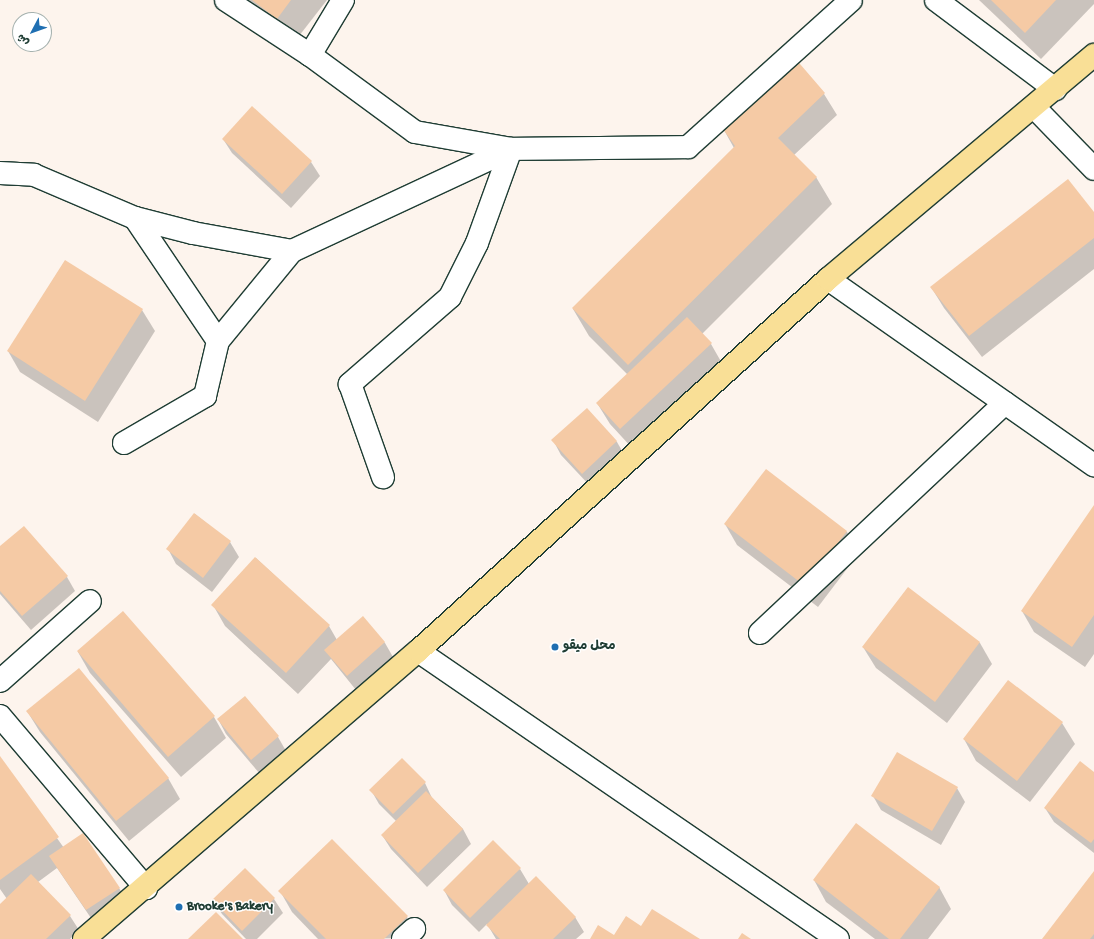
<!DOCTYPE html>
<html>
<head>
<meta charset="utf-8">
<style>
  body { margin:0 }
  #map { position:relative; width:1094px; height:939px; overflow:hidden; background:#fdf4ed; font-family:"Gochi Hand","Playpen Sans Arabic",sans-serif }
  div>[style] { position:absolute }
  .shadow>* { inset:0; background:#0003 }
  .building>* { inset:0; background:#f5caa5 }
  .roads { filter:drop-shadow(1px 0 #1f3d34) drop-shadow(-1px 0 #1f3d34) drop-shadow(0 1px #1f3d34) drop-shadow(0 -1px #1f3d34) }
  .minor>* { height:22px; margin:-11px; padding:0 11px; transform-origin:11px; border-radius:11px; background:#fff }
  .major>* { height:22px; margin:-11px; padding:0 11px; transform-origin:11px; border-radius:11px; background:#f9df96 }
  .dots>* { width:11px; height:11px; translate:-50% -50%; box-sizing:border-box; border:2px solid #fff; border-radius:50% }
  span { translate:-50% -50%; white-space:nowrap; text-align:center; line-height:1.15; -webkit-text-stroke:3px #fff; paint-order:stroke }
  .poi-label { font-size:13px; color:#1f3d34; font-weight:700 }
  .left { translate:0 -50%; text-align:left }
  .north { position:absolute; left:12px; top:12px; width:40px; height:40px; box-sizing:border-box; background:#fff; border:1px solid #a5b1ae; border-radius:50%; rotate:229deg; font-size:11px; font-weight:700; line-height:16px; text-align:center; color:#1f3d34 }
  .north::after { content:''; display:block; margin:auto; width:14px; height:18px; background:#1f6fb2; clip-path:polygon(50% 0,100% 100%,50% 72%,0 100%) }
</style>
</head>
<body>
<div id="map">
  <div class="shadow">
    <i style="clip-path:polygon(233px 0,327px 0,292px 45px)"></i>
    <i style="clip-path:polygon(979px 0,1094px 0,1094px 4px,1041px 59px)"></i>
    <i style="clip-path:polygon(794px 58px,824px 94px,837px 115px,794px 155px,816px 177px,832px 204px,702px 334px,711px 344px,723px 365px,633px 449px,610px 424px,597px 403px,628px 375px,589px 336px,573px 309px,734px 148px,720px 123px)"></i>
    <i style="clip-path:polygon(223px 139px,311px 162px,320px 176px,291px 208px,232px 153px)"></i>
    <i style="clip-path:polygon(1094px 213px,1094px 269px,982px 357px,944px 308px,931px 287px)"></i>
    <i style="clip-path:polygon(65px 261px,142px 310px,155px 331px,98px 422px,20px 372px,8px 351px)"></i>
    <i style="clip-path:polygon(587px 409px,617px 442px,625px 456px,591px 487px,561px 455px,553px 440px)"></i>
    <i style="clip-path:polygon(766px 470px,847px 532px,859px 553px,818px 607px,737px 545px,725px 524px)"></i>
    <i style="clip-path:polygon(1094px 507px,1094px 654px,1085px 667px,1034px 632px,1022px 611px)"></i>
    <i style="clip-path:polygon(195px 514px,230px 542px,239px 557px,212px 592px,176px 564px,168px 549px)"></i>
    <i style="clip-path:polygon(0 547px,67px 577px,75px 591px,31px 630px,0 594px)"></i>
    <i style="clip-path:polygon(256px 558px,329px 626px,337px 640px,363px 618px,385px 643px,393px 657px,356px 690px,331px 659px,298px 694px,225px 626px,213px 605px)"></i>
    <i style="clip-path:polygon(908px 588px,980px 643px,992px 664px,947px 723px,876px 668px,863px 647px)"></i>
    <i style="clip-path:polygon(123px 612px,214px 717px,226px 738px,181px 777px,90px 673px,78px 652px)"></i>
    <i style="clip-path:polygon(245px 697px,278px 737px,286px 751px,260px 774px,226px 734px,218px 719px)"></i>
    <i style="clip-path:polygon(27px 711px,168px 778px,180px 799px,129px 841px,40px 732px)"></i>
    <i style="clip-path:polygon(1062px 723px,1075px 744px,1030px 802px,976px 761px,964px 739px)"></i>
    <i style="clip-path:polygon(0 758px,64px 848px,119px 888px,128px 903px,95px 924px,57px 868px,38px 882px,70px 916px,79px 930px,70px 939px,0 939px,0 906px,7px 899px,0 889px)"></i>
    <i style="clip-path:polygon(1094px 773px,1094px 853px,1054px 822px,1045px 808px)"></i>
    <i style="clip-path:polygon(425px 783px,432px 798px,463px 829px,471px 844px,427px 887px,391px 849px,382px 835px,396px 821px,379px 804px,371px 790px)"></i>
    <i style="clip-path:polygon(957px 788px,965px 802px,941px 845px,881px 810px,873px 796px)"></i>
    <i style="clip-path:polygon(245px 869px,274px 899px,283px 913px,257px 939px,246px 939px,222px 914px,213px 900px)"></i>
    <i style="clip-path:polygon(520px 869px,529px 884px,575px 917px,584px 932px,576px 939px,496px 939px,487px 924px,479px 932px,452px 905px,444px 890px)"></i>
    <i style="clip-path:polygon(1094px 873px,1094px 939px,1044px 939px)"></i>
    <i style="clip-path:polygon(814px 880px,939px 887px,951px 909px,928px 939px,875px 939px,826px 902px)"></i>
    <i style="clip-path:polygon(280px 891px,407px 917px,419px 938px,318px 939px,292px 912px)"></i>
  </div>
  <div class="building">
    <i style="clip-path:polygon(252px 0,291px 0,277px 19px)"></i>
    <i style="clip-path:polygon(991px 0,1056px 0,1025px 33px)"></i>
    <i style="clip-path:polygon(794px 57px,825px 93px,778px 138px,817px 177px,628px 365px,572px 308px,735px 146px,718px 122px)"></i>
    <i style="clip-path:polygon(252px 106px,312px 161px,282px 194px,222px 139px)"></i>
    <i style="clip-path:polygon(1068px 179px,1094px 212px,1094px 238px,969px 336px,930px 287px)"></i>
    <i style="clip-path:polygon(65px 260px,143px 309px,85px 401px,7px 351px)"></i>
    <i style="clip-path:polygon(687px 317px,712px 343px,620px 429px,596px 403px)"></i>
    <i style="clip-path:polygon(587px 408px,617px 441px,582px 474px,551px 440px)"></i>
    <i style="clip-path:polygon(766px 469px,847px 531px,805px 586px,724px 524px)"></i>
    <i style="clip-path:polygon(1094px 505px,1094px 615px,1072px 647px,1021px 611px)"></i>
    <i style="clip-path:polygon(194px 513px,231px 541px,203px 578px,166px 549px)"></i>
    <i style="clip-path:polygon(24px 526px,68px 576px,22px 616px,0 591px,0 546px)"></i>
    <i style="clip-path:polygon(255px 557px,330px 625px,286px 673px,211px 605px)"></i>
    <i style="clip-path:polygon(908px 587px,980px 642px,935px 702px,862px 647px)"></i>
    <i style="clip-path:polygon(123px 611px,215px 716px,168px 757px,77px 651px)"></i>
    <i style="clip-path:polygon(363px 616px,385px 642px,347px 676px,324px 650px)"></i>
    <i style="clip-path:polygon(79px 668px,169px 778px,116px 821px,26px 711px)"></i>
    <i style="clip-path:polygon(1008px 680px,1063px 722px,1017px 781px,963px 739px)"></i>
    <i style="clip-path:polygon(245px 696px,279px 736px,251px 760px,217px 719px)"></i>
    <i style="clip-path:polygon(897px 752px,958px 787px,932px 831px,871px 796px)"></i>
    <i style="clip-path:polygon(0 756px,59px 837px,0 880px)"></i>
    <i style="clip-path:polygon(402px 758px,426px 782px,393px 814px,369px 790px)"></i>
    <i style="clip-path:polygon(1080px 761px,1094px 772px,1094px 839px,1091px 843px,1044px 808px)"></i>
    <i style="clip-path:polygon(426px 791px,463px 829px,418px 873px,381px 835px)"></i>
    <i style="clip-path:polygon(856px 823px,940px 887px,900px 939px,889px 939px,813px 880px)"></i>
    <i style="clip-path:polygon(83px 833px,120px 888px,86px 910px,49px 856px)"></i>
    <i style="clip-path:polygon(332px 839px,408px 916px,384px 939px,326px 939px,278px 891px)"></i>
    <i style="clip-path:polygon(493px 840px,521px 868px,470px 918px,443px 890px)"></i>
    <i style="clip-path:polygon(245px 868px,275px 898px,242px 931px,212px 900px)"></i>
    <i style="clip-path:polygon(1094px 871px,1094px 934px,1090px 939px,1042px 939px)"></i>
    <i style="clip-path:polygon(31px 874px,71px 915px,46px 939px,0 939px,0 904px)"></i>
    <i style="clip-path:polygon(536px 876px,576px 917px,553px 939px,500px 939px,486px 925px)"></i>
    <i style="clip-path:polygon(652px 909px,700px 939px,590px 939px,598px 925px,614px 935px,626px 916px,641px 926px)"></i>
    <i style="clip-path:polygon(216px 912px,243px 939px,188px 939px)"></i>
    <i style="clip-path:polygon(742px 933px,751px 939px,738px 939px)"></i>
  </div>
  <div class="roads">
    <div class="minor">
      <i style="left:226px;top:0;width:100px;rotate:33.2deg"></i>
      <i style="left:310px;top:55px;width:130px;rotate:36.3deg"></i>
      <i style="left:415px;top:132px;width:97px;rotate:10deg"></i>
      <i style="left:511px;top:149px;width:177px;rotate:-0.6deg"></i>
      <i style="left:688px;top:147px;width:219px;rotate:-42deg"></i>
      <i style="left:936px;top:0;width:149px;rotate:36.8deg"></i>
      <i style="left:310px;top:55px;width:64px;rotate:-59deg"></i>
      <i style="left:1034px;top:107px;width:86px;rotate:45.9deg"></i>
      <i style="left:0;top:173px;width:34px;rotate:3deg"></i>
      <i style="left:34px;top:175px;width:110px;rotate:23.1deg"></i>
      <i style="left:135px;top:218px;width:60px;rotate:14.5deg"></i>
      <i style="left:193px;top:233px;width:101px;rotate:10.3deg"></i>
      <i style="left:292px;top:251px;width:242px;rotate:-25deg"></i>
      <i style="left:511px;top:149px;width:100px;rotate:109.9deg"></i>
      <i style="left:477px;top:243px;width:60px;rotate:116.6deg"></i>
      <i style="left:450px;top:297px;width:133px;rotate:139deg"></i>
      <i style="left:350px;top:384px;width:99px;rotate:70.5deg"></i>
      <i style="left:135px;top:218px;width:148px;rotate:56deg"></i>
      <i style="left:828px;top:279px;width:325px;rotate:35deg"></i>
      <i style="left:124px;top:443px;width:94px;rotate:-30.1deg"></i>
      <i style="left:205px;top:396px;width:57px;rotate:-76.7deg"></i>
      <i style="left:218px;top:341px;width:117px;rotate:-50.6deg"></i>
      <i style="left:760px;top:633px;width:336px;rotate:-43.2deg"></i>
      <i style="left:418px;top:651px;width:509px;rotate:34.44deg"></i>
      <i style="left:0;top:681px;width:120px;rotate:-41.6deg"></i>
      <i style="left:0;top:716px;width:226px;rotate:49.7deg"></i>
      <i style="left:403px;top:939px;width:15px;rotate:-42deg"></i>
    </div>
    <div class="major">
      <i style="left:84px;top:939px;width:441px;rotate:-40.8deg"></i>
      <i style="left:418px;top:651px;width:554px;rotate:-42.22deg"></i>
      <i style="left:828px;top:279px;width:348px;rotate:-40.1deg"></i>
    </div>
  </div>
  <div class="dots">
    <i style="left:555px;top:647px;background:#1f6fb2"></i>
    <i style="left:179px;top:907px;background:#1f6fb2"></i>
  </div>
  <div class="poi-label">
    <span class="left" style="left:563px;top:647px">محل ميقو</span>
    <span class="left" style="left:187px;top:907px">Brooke's Bakery</span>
  </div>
  <div class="north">ش</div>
</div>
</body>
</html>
